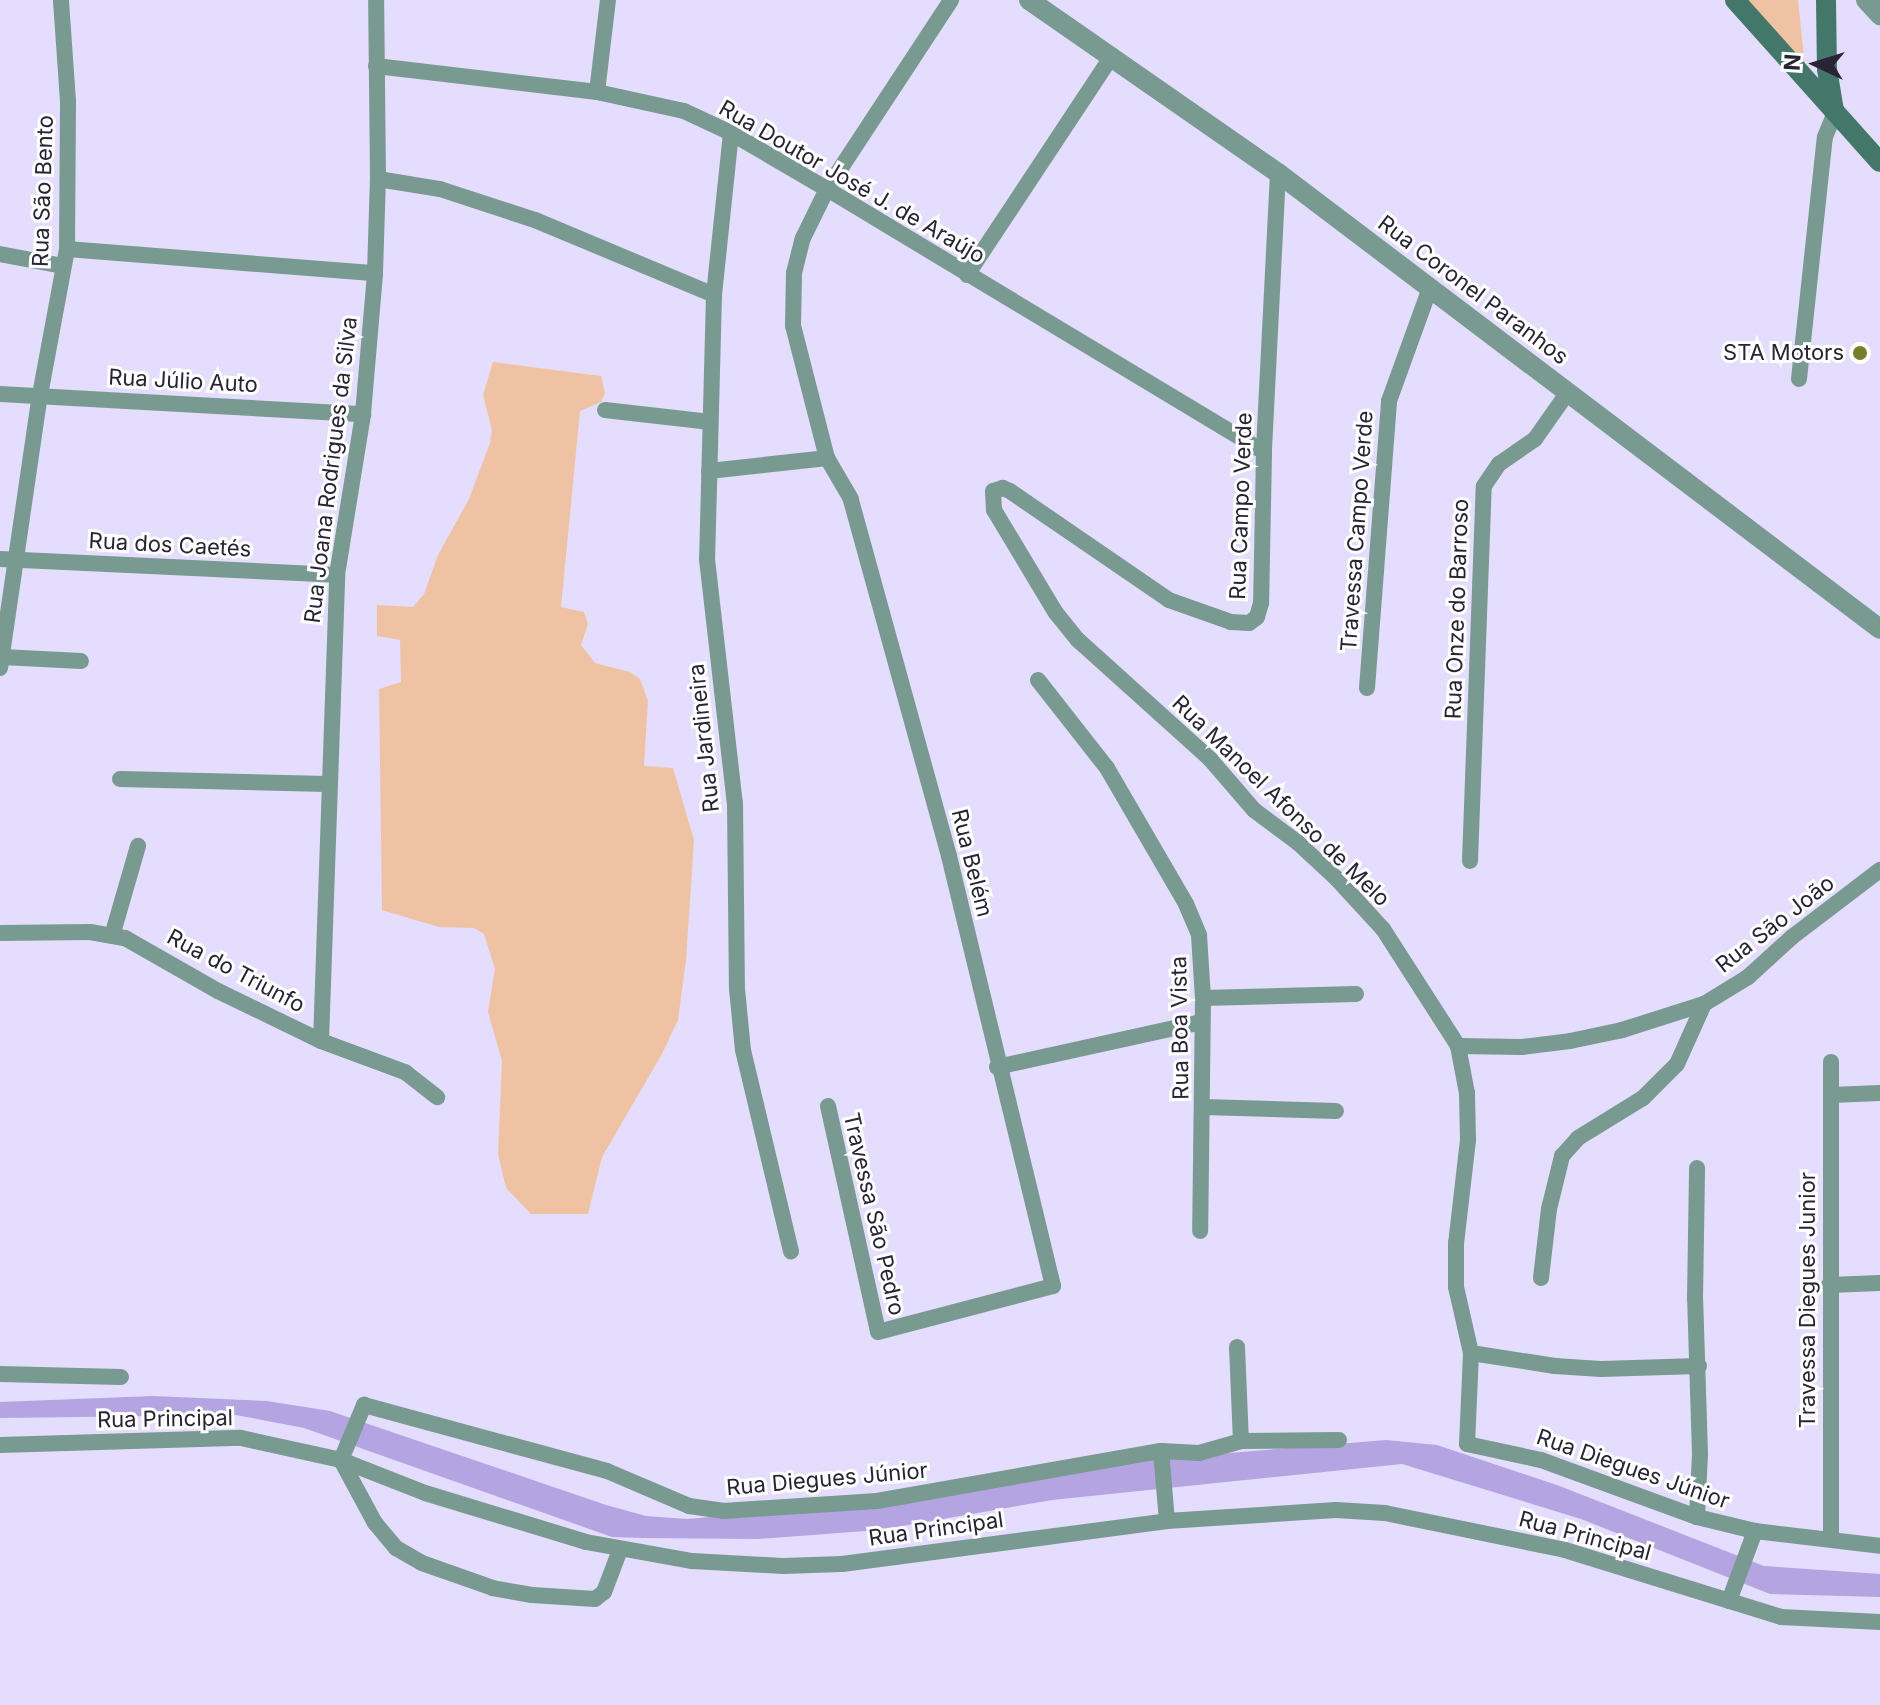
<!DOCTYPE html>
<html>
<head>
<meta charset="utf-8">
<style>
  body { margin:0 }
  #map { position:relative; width:1880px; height:1705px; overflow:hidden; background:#e4ddfe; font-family:Inter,sans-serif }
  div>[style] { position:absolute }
  .green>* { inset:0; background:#efc2a4 }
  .water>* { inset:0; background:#b4a4e2 }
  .minor>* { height:16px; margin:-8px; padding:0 8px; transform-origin:8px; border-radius:8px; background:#789a90 }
  .tertiary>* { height:20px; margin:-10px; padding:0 10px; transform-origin:10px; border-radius:10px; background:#789a90 }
  .secondary>* { height:20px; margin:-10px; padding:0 10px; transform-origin:10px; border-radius:10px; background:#437769 }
  .dots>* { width:22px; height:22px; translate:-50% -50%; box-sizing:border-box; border:4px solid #fff; border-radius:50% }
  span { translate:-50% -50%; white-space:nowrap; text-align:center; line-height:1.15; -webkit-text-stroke:6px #fff; paint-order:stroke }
  .street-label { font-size:22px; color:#282434 }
  .poi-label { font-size:22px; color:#282434 }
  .right { translate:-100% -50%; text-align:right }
  .north { position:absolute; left:1776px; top:24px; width:80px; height:80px; -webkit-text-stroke:6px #fff; paint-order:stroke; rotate:274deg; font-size:22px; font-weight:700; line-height:32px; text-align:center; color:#282434 }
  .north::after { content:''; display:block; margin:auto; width:28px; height:36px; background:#282434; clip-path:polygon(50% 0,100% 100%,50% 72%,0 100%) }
</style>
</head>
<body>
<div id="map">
  <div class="green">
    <i style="clip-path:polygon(1737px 0,1798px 0,1806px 77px)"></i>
    <i style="clip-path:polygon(493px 362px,601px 376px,605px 393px,601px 402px,580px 411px,561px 607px,584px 612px,588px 624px,581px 645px,595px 663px,630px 672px,640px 679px,648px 701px,644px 766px,673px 768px,694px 840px,686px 960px,678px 1020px,662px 1054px,602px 1157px,588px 1214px,531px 1214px,506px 1188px,498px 1154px,502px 1061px,488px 1012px,495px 969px,484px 934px,474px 928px,439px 927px,382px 910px,379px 689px,401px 682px,400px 640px,377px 636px,377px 605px,413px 607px,424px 594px,438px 555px,469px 499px,490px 443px,492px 430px,483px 395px)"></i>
  </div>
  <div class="water">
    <i style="clip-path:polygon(153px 1396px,267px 1401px,330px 1411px,606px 1505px,646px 1516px,687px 1519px,778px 1511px,1144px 1460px,1386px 1440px,1437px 1445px,1557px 1485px,1764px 1566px,1880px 1574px,1880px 1597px,1770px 1594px,1581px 1519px,1402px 1464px,1052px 1500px,879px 1530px,757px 1539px,643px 1538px,612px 1537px,304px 1428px,236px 1415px,0 1418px,0 1402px)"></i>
  </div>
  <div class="minor">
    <i style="left:376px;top:66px;width:223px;rotate:6.7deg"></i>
    <i style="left:597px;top:92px;width:89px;rotate:12.3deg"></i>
    <i style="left:684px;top:111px;width:52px;rotate:25.1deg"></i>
    <i style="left:731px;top:133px;width:111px;rotate:30.3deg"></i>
    <i style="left:827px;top:189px;width:510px;rotate:31.04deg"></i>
    <i style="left:597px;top:92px;width:93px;rotate:-83.2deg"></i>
    <i style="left:731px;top:133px;width:163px;rotate:96deg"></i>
    <i style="left:714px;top:295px;width:264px;rotate:91.5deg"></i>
    <i style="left:707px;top:559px;width:246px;rotate:83.5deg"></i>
    <i style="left:735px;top:803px;width:186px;rotate:89.4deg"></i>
    <i style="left:737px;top:989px;width:61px;rotate:84.4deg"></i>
    <i style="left:743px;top:1050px;width:207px;rotate:76.6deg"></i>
    <i style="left:1278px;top:173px;width:279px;rotate:92.9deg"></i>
    <i style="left:1264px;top:452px;width:151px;rotate:91.1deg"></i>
    <i style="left:1261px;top:603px;width:15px;rotate:106deg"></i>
    <i style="left:1257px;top:617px;width:10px;rotate:143deg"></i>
    <i style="left:1249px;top:623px;width:18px;rotate:-177deg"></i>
    <i style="left:1231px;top:622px;width:66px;rotate:-160.5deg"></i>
    <i style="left:1169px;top:600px;width:193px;rotate:-145.6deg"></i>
    <i style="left:1010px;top:491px;width:8px;rotate:-157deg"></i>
    <i style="left:1003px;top:488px;width:10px;rotate:163deg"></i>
    <i style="left:993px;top:491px;width:19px;rotate:87deg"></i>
    <i style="left:994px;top:510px;width:120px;rotate:59deg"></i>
    <i style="left:1056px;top:613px;width:35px;rotate:51deg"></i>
    <i style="left:1078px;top:640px;width:178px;rotate:42deg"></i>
    <i style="left:1210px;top:759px;width:67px;rotate:49.2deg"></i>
    <i style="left:1254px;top:810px;width:54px;rotate:36.7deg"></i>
    <i style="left:1297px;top:842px;width:54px;rotate:42.8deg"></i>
    <i style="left:1337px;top:879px;width:68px;rotate:47.4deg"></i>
    <i style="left:1383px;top:929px;width:139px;rotate:57.3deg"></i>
    <i style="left:1458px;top:1046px;width:48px;rotate:79.2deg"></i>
    <i style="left:1467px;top:1093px;width:47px;rotate:88.8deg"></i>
    <i style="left:1468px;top:1140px;width:104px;rotate:96.6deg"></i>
    <i style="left:1456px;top:1243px;width:44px;rotate:90deg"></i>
    <i style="left:1456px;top:1287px;width:68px;rotate:77.2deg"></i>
    <i style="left:1471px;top:1353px;width:91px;rotate:92.5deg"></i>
    <i style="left:1467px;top:1444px;width:76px;rotate:12.2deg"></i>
    <i style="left:1541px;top:1460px;width:166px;rotate:20.1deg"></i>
    <i style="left:1697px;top:1517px;width:60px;rotate:13.6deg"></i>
    <i style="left:1755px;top:1531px;width:126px;rotate:6.8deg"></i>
    <i style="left:378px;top:179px;width:63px;rotate:9.2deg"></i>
    <i style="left:440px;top:189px;width:100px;rotate:18.1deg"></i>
    <i style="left:535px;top:220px;width:194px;rotate:22.7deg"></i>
    <i style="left:67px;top:249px;width:309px;rotate:4.5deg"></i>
    <i style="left:0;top:254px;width:64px;rotate:10.8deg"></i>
    <i style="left:967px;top:275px;width:263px;rotate:-56.5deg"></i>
    <i style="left:1799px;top:379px;width:243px;rotate:-83.9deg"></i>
    <i style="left:1825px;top:137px;width:27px;rotate:-68deg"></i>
    <i style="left:0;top:394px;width:364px;rotate:3.2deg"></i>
    <i style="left:605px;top:410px;width:106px;rotate:6.5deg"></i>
    <i style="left:709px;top:471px;width:119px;rotate:-6.3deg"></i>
    <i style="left:0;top:559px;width:337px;rotate:2.7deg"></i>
    <i style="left:2px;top:657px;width:79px;rotate:2.9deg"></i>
    <i style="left:0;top:668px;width:276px;rotate:-81.7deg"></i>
    <i style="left:40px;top:395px;width:148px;rotate:-79.5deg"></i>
    <i style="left:67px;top:249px;width:148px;rotate:-89.6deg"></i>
    <i style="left:68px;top:101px;width:101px;rotate:-94deg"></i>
    <i style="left:1038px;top:680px;width:112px;rotate:51.9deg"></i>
    <i style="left:1107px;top:768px;width:157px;rotate:59.8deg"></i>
    <i style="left:1186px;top:904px;width:34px;rotate:67deg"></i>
    <i style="left:1199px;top:935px;width:63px;rotate:86.4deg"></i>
    <i style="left:1203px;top:998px;width:233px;rotate:90.7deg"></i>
    <i style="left:1367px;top:688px;width:288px;rotate:-85.6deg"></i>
    <i style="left:1389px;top:401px;width:120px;rotate:-70.1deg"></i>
    <i style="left:120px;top:779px;width:207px;rotate:1.4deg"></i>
    <i style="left:1470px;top:861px;width:375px;rotate:-87.9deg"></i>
    <i style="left:1484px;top:486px;width:27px;rotate:-56deg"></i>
    <i style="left:1499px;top:464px;width:44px;rotate:-34.8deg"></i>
    <i style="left:1535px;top:439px;width:57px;rotate:-54.9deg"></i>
    <i style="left:0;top:933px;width:90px;rotate:-0.6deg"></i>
    <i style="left:90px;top:932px;width:36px;rotate:10deg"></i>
    <i style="left:125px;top:938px;width:107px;rotate:29.7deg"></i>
    <i style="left:218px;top:991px;width:114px;rotate:25.9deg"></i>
    <i style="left:321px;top:1041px;width:90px;rotate:20.3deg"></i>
    <i style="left:405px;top:1072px;width:41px;rotate:38deg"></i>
    <i style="left:112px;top:936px;width:94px;rotate:-73.9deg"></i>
    <i style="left:1203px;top:998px;width:153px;rotate:-1.5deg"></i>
    <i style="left:321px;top:1041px;width:466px;rotate:-88deg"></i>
    <i style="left:337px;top:575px;width:163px;rotate:-80.8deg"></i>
    <i style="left:363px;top:414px;width:142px;rotate:-85.1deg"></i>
    <i style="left:375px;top:273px;width:94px;rotate:-88.2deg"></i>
    <i style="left:378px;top:179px;width:179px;rotate:-90.6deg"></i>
    <i style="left:1458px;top:1046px;width:64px;rotate:0.9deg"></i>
    <i style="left:1522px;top:1047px;width:48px;rotate:-7.1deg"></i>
    <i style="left:1570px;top:1041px;width:53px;rotate:-11.9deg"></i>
    <i style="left:1622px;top:1030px;width:86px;rotate:-17.6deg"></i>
    <i style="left:1704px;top:1004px;width:52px;rotate:-31.5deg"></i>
    <i style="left:1748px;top:977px;width:59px;rotate:-42.3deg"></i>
    <i style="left:1792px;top:937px;width:111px;rotate:-37.3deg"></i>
    <i style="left:997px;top:1067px;width:210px;rotate:-12.4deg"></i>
    <i style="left:1831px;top:1095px;width:49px;rotate:-2.3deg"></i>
    <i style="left:828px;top:1106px;width:231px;rotate:77.5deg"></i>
    <i style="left:878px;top:1332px;width:181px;rotate:-14.7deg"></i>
    <i style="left:1053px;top:1286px;width:442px;rotate:-103.6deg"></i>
    <i style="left:949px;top:856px;width:370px;rotate:-105.4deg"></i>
    <i style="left:851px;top:499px;width:48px;rotate:-120.3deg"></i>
    <i style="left:827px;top:458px;width:136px;rotate:-104.4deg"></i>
    <i style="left:793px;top:326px;width:53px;rotate:-88.9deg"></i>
    <i style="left:794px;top:273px;width:36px;rotate:-76deg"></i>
    <i style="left:803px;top:238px;width:55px;rotate:-63.9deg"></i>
    <i style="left:827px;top:189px;width:226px;rotate:-56.7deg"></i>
    <i style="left:1203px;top:1107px;width:133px;rotate:1.7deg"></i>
    <i style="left:1541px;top:1278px;width:69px;rotate:-83.4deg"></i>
    <i style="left:1549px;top:1209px;width:55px;rotate:-76.2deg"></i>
    <i style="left:1562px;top:1156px;width:24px;rotate:-48deg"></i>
    <i style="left:1578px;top:1138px;width:76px;rotate:-31.6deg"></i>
    <i style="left:1643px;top:1098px;width:48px;rotate:-45deg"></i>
    <i style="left:1677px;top:1064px;width:66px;rotate:-65.8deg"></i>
    <i style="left:1829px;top:1285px;width:51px;rotate:-2.2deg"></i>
    <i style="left:1237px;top:1347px;width:94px;rotate:87.6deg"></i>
    <i style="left:1471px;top:1353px;width:85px;rotate:8.8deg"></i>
    <i style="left:1555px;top:1366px;width:46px;rotate:3.7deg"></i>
    <i style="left:1601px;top:1369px;width:98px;rotate:-1.8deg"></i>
    <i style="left:0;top:1374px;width:121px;rotate:1.4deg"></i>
    <i style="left:0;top:1445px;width:241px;rotate:-1.7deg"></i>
    <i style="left:241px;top:1438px;width:102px;rotate:12.4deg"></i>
    <i style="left:341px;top:1460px;width:90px;rotate:21.4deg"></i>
    <i style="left:425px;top:1493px;width:168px;rotate:16.9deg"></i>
    <i style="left:586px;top:1542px;width:108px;rotate:10.2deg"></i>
    <i style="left:692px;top:1561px;width:91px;rotate:3.1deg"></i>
    <i style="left:783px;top:1566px;width:59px;rotate:-1.9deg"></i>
    <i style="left:842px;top:1564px;width:328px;rotate:-7.5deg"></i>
    <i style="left:1167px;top:1521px;width:169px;rotate:-3.7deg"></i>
    <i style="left:1336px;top:1510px;width:49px;rotate:3.5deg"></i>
    <i style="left:1385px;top:1513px;width:184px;rotate:11.6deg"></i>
    <i style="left:1565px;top:1550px;width:226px;rotate:17.2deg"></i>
    <i style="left:1781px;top:1617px;width:99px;rotate:2.9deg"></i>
    <i style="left:1161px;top:1451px;width:70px;rotate:85.1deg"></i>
    <i style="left:1697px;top:1517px;width:63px;rotate:-87.3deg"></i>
    <i style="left:1700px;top:1454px;width:155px;rotate:-91.8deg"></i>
    <i style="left:1695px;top:1299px;width:131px;rotate:-89.1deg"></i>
    <i style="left:1831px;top:1538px;width:476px;rotate:-90deg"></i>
    <i style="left:620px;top:1550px;width:45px;rotate:110.9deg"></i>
    <i style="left:604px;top:1592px;width:11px;rotate:142deg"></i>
    <i style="left:595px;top:1599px;width:63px;rotate:-176.4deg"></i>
    <i style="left:532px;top:1595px;width:40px;rotate:-170deg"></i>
    <i style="left:493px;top:1588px;width:75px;rotate:-160.6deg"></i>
    <i style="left:422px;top:1563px;width:30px;rotate:-150deg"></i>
    <i style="left:396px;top:1548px;width:33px;rotate:-130deg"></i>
    <i style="left:375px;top:1523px;width:72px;rotate:-118.4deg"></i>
    <i style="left:341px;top:1460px;width:60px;rotate:-67.3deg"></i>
    <i style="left:364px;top:1405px;width:252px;rotate:15.2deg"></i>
    <i style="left:607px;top:1471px;width:89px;rotate:23.1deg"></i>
    <i style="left:689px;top:1506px;width:34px;rotate:8deg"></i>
    <i style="left:723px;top:1511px;width:154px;rotate:-3.7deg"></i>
    <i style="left:877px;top:1501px;width:288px;rotate:-10deg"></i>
    <i style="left:1161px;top:1451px;width:38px;rotate:3deg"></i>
    <i style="left:1199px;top:1453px;width:44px;rotate:-15.9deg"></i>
    <i style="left:1241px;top:1441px;width:98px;rotate:-0.6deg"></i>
    <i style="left:1729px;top:1601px;width:75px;rotate:-69.6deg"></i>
  </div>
  <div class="tertiary">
    <i style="left:1029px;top:0;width:303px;rotate:34.8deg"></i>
    <i style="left:1278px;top:173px;width:755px;rotate:37.14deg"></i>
    <i style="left:1866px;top:0;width:21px;rotate:47deg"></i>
  </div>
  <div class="secondary">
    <i style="left:1735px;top:0;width:217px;rotate:48.2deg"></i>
    <i style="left:1826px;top:0;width:69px;rotate:89.2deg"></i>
    <i style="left:1827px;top:69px;width:43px;rotate:80.5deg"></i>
  </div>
  <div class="dots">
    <i style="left:1860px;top:353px;background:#757f2b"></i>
  </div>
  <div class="street-label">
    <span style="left:852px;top:182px;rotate:30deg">Rua Doutor José J. de Araújo</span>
    <span style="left:43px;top:191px;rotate:-88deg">Rua São Bento</span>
    <span style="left:1473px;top:290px;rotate:37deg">Rua Coronel Paranhos</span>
    <span style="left:183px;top:381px;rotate:3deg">Rua Júlio Auto</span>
    <span style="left:331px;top:470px;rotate:-83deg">Rua Joana Rodrigues da Silva</span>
    <span style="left:1241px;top:506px;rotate:-88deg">Rua Campo Verde</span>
    <span style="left:1357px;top:531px;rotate:-86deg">Travessa Campo Verde</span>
    <span style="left:170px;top:545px;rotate:3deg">Rua dos Caetés</span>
    <span style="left:1457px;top:609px;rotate:-88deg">Rua Onze do Barroso</span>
    <span style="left:704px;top:738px;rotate:-96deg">Rua Jardineira</span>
    <span style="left:1281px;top:801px;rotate:44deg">Rua Manoel Afonso de Melo</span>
    <span style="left:972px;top:863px;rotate:76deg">Rua Belém</span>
    <span style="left:1775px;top:924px;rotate:-38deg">Rua São João</span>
    <span style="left:236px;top:971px;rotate:28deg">Rua do Triunfo</span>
    <span style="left:1180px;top:1028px;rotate:-91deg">Rua Boa Vista</span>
    <span style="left:874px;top:1214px;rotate:77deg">Travessa São Pedro</span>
    <span style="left:1808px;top:1300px;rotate:-90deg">Travessa Diegues Junior</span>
    <span style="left:165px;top:1419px;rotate:-1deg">Rua Principal</span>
    <span style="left:1633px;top:1469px;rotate:19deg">Rua Diegues Júnior</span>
    <span style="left:827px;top:1479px;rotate:-5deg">Rua Diegues Júnior</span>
    <span style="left:936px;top:1529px;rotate:-8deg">Rua Principal</span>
    <span style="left:1585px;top:1536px;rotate:15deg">Rua Principal</span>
  </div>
  <div class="poi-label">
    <span class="right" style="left:1844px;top:353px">STA Motors</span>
  </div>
  <div class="north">N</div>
</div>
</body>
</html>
